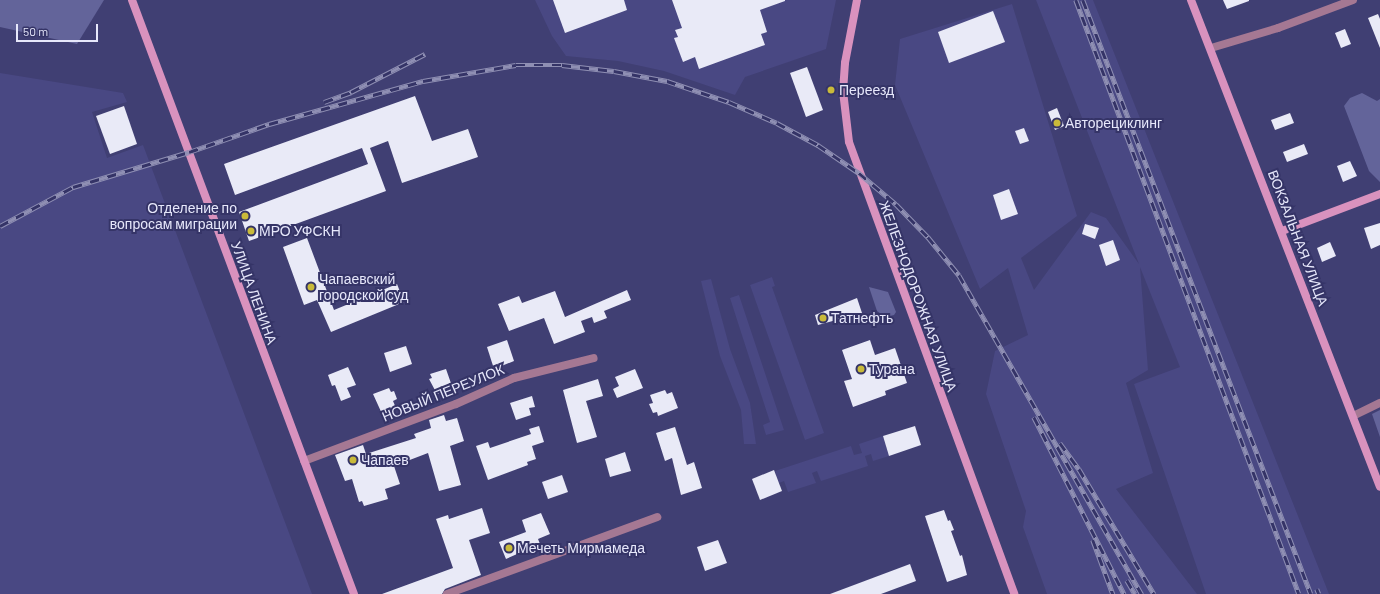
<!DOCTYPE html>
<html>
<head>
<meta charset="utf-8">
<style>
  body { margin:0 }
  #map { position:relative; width:1380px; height:594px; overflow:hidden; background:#403f73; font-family:Barlow,sans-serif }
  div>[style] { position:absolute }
  .built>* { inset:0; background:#494883 }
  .green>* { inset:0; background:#63649a }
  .building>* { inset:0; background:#e9eaf7 }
  .street>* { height:8px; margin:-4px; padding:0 4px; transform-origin:4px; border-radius:4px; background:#a57893 }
  .secondary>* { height:8px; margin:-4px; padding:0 4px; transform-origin:4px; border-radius:4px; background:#d992be }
  .rail>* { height:4.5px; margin-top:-2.25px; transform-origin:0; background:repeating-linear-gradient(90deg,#353467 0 9px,#8f8fb3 0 18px); box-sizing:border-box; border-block:1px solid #8f8fb3 }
  .dots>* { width:11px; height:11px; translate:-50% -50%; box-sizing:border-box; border:2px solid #353467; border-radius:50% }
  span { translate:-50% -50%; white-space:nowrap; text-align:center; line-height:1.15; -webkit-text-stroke:4px #353467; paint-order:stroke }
  .poi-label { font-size:14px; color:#e7e8fb }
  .left { translate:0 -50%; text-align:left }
  .right { translate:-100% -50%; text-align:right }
  .street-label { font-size:14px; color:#e7e8fb }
  .scale { position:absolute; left:16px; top:24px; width:82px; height:18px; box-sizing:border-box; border:2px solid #e7e8fb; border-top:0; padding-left:5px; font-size:12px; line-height:14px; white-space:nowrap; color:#e7e8fb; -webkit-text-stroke:3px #353467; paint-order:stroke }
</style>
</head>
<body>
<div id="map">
  <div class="built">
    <i style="clip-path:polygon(535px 0,836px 0,826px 49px,745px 77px,735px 95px,664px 71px,618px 61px,566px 56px,552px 36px)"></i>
    <i style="clip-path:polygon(1036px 0,1093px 0,1329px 594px,1206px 594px,1134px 384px,1180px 367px,1140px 267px,1148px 370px,1126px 383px,1153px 473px,1116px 489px,1197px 594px,1047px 594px,1023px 527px,1026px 511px,986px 394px,995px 351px,1028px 335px,1008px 268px,980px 289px,895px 85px,900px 39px,1012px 4px,1077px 216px,1021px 258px,1034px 290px,1091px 212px,1106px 218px,1139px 264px)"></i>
    <i style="clip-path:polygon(0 73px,123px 93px,127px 102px,92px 112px,107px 158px,143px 145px,312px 594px,0 594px)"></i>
    <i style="clip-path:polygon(772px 277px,775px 286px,772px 287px,824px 433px,805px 440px,750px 285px)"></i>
    <i style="clip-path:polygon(711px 279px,730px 349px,750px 403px,756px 444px,744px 444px,741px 410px,720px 356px,701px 281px)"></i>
    <i style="clip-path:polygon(739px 295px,784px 430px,766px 435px,763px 425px,770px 422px,730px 298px)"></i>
    <i style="clip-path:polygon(883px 436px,889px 456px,873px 461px,871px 454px,865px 456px,868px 466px,821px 481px,817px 471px,812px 473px,816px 483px,788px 492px,784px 481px,779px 483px,775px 471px,851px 446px,854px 455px,862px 453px,859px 444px)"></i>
  </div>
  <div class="green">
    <i style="clip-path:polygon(0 0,104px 0,77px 44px,0 27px)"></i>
    <i style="clip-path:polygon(1362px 93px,1377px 101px,1380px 99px,1380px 182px,1369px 171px,1344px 106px,1350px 98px)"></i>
    <i style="clip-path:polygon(869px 287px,888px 292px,896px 312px,894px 315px,885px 317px,877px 311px)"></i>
    <i style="clip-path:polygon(1380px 410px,1380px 437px,1372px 414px)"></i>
  </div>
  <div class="building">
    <i style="clip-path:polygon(553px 0,624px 0,627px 10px,565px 33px)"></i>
    <i style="clip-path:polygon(672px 0,785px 0,785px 1px,760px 10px,767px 32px,761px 34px,765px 45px,699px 69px,695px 57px,683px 62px,674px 38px,678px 37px,675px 30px,682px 28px)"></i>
    <i style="clip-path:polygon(1223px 0,1249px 0,1249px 1px,1227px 9px)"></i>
    <i style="clip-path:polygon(993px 11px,1005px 42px,949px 63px,938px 32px)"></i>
    <i style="clip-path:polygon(1378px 14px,1380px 19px,1380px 48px,1368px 18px)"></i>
    <i style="clip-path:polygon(1345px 29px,1351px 44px,1341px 48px,1335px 33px)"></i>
    <i style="clip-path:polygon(807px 67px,823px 110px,806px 117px,790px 73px)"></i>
    <i style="clip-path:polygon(415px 96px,432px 141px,468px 129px,478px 157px,402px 183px,388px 141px,370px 148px,386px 191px,249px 241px,239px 212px,368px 164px,362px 148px,235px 195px,224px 164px)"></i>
    <i style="clip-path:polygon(124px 106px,137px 144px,110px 154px,96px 116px)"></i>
    <i style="clip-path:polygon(1057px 108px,1064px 126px,1055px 130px,1048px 112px)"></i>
    <i style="clip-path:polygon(1290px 113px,1294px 123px,1275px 130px,1271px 120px)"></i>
    <i style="clip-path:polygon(1024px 128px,1029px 141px,1020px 144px,1015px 131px)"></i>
    <i style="clip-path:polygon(1304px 144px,1308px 154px,1287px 162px,1283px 152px)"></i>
    <i style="clip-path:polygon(1350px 161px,1357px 176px,1343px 182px,1337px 166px)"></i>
    <i style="clip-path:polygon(1009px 189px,1018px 214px,1001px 220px,993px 195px)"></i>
    <i style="clip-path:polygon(1380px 223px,1380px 245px,1371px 249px,1364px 228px)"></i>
    <i style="clip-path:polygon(1085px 224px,1099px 228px,1095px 239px,1082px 234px)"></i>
    <i style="clip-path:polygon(307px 238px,334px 310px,397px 284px,404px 302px,331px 332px,317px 300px,304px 305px,283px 247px)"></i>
    <i style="clip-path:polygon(1113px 240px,1120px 260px,1106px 266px,1099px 245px)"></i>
    <i style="clip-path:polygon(1330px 242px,1336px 256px,1322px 262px,1317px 248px)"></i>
    <i style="clip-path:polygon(627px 290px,631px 300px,604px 311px,607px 318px,594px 323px,592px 317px,581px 321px,585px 332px,554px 344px,544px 318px,509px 331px,498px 304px,519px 296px,522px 303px,555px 291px,565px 317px)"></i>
    <i style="clip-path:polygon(857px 298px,862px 313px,818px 325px,815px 315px)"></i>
    <i style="clip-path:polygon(507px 340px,514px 361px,494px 369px,487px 347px)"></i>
    <i style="clip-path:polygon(870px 340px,875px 355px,895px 348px,907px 383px,885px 391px,886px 395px,853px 407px,844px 381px,852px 379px,842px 350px)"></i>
    <i style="clip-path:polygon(406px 346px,412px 364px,390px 372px,384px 353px)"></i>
    <i style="clip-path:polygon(348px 367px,356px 385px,347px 388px,351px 397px,341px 401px,335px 385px,332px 386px,328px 375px)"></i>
    <i style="clip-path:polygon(446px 369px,453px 389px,437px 394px,429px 379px,432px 378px,430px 374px)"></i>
    <i style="clip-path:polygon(635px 369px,643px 388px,617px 398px,613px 389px,619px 386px,615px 377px)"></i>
    <i style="clip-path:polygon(598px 379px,603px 396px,586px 401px,597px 437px,577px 443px,563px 390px)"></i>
    <i style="clip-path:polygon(389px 388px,391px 392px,394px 391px,397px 399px,393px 401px,396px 408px,383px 416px,373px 394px)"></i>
    <i style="clip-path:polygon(665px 390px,667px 394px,672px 392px,678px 408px,658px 416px,657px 412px,653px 413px,649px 404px,653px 403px,650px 395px)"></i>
    <i style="clip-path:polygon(532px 396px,535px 407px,529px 408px,531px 415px,516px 420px,510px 403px)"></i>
    <i style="clip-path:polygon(444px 415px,446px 421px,457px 418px,464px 441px,450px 446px,461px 485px,439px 491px,428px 453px,394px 466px,400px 484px,385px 489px,388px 499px,364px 506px,362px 501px,359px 502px,352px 479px,345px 481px,335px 455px,363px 445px,366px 454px,416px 438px,414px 434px,431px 428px,429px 420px)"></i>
    <i style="clip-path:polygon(539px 426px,544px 442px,532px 446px,536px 459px,527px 462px,528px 465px,488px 480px,476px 446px,488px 442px,490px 448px,531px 434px,529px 429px)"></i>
    <i style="clip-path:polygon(915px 426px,921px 445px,889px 456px,883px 436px)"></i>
    <i style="clip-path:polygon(675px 427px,687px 465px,694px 462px,702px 488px,681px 495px,672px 458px,665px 461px,656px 433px)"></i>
    <i style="clip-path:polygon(625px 452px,631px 471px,610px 477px,605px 459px)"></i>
    <i style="clip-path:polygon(774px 470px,782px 491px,760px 500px,752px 479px)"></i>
    <i style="clip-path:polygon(562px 475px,568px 492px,548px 499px,542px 482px)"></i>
    <i style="clip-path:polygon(482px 508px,490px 533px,469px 540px,481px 575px,445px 589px,442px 594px,382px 594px,453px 568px,436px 519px,448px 515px,449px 519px)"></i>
    <i style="clip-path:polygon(944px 510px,948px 521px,950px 520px,954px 530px,951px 531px,960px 556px,962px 555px,967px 575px,947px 582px,925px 516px)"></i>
    <i style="clip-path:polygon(541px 513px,550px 534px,538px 539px,540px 544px,506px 559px,499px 542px,526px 532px,522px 520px)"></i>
    <i style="clip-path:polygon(718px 540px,727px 563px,705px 571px,697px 547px)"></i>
    <i style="clip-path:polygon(910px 564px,916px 581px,881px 594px,830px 594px)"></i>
  </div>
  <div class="street">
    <i style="left:1211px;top:48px;width:70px;rotate:-16.6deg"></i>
    <i style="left:1278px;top:28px;width:80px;rotate:-20.5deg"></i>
    <i style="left:1353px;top:416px;width:30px;rotate:-26deg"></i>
    <i style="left:304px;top:461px;width:162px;rotate:-20.6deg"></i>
    <i style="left:456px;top:404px;width:64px;rotate:-24.1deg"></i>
    <i style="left:514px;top:378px;width:82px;rotate:-14deg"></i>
    <i style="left:447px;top:594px;width:224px;rotate:-20.1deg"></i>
  </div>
  <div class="secondary">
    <i style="left:132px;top:0;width:634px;rotate:69.51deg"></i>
    <i style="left:857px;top:0;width:64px;rotate:100.8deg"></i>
    <i style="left:845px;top:63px;width:28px;rotate:94deg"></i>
    <i style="left:843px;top:91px;width:51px;rotate:83.3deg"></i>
    <i style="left:849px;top:142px;width:481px;rotate:69.9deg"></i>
    <i style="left:1191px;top:0;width:522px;rotate:68.79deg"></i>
    <i style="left:1282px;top:231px;width:105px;rotate:-20.7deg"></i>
  </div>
  <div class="rail">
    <i style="left:1076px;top:0;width:634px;rotate:69.42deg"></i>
    <i style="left:1083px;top:0;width:636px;rotate:69deg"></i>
    <i style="left:324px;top:102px;width:29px;rotate:-20deg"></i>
    <i style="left:351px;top:92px;width:83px;rotate:-27.2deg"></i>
    <i style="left:0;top:226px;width:83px;rotate:-28.1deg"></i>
    <i style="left:73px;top:187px;width:121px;rotate:-16.8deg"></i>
    <i style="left:189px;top:152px;width:85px;rotate:-19.3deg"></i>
    <i style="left:269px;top:124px;width:160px;rotate:-15.6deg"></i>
    <i style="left:423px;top:81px;width:94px;rotate:-9.8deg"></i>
    <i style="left:516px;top:65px;width:46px"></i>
    <i style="left:562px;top:65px;width:52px;rotate:6.6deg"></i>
    <i style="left:614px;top:71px;width:54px;rotate:10.7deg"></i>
    <i style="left:667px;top:81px;width:65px;rotate:18.7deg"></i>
    <i style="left:729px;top:102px;width:52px;rotate:23.6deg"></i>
    <i style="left:777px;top:123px;width:47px;rotate:28.2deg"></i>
    <i style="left:818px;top:145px;width:50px;rotate:34.3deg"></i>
    <i style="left:859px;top:173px;width:48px;rotate:40deg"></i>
    <i style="left:896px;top:204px;width:46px;rotate:45.9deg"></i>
    <i style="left:928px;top:237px;width:49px;rotate:50.8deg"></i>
    <i style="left:959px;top:275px;width:368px;rotate:60.2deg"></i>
    <i style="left:1034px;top:417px;width:199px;rotate:63deg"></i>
    <i style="left:1060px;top:443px;width:32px;rotate:54deg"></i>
    <i style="left:1079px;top:469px;width:146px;rotate:59deg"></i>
    <i style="left:1093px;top:540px;width:58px;rotate:69.7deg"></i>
    <i style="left:1127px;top:580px;width:16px;rotate:60deg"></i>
    <i style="left:1317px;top:589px;width:5px;rotate:68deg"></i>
  </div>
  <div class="dots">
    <i style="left:831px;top:90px;background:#c9ba3a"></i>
    <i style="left:1057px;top:123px;background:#c9ba3a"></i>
    <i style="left:245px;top:216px;background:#c9ba3a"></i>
    <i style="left:251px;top:231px;background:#c9ba3a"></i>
    <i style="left:311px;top:287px;background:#c9ba3a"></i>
    <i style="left:823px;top:318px;background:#c9ba3a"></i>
    <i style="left:861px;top:369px;background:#c9ba3a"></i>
    <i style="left:353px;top:460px;background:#c9ba3a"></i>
    <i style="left:509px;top:548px;background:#c9ba3a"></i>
  </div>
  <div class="poi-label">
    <span class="left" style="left:839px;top:90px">Переезд</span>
    <span class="left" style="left:1065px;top:123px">Авторециклинг</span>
    <span class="right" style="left:237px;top:216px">Отделение по<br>вопросам миграции</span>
    <span class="left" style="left:259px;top:231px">МРО УФСКН</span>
    <span class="left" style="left:319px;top:287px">Чапаевский<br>городской суд</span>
    <span class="left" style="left:831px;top:318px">Татнефть</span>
    <span class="left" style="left:869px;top:369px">Турана</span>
    <span class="left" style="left:361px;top:460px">Чапаев</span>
    <span class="left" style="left:517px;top:548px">Мечеть Мирмамеда</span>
  </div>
  <div class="street-label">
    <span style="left:1298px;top:238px;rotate:69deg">ВОКЗАЛЬНАЯ УЛИЦА</span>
    <span style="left:254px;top:293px;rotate:70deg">УЛИЦА ЛЕНИНА</span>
    <span style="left:918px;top:296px;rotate:70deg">ЖЕЛЕЗНОДОРОЖНАЯ УЛИЦА</span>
    <span style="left:443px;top:393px;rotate:-22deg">НОВЫЙ ПЕРЕУЛОК</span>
  </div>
  <div class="scale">50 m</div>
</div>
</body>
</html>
